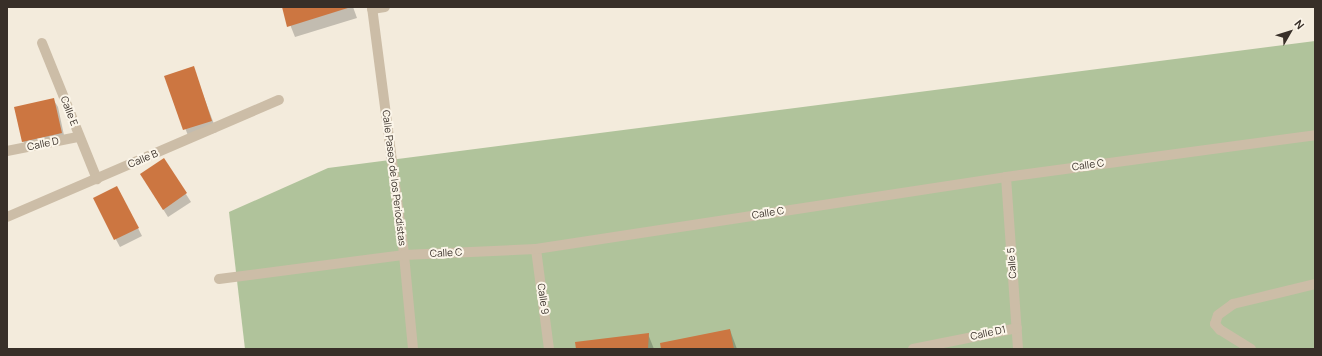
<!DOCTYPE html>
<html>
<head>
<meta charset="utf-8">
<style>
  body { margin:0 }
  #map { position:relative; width:1322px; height:356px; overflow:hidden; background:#f3ebdc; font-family:Manrope,sans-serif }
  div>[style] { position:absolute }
  .green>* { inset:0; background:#b0c39b }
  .shadow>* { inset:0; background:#0003 }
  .building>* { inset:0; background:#cc7641 }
  .minor>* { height:10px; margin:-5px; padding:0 5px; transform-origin:5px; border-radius:5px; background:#ccbda7 }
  span { translate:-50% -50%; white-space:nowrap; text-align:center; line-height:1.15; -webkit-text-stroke:4px #fbf5e9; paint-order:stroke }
  .street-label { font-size:10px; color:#382f28 }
  .frame { position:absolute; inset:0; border:8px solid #382f28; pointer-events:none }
  .north { position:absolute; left:1270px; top:12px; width:40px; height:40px; -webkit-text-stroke:3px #fbf5e9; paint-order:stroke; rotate:51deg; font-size:11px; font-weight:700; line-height:16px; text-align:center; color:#382f28 }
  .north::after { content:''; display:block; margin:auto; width:14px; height:18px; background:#382f28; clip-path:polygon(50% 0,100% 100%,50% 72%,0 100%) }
</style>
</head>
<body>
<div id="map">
  <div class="green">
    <i style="clip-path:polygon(1315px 41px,1315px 349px,245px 349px,229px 212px,328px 168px)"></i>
  </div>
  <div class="shadow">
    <i style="clip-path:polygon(283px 7px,353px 7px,357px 18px,295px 37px)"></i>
    <i style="clip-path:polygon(193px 68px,217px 132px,190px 141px,166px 77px)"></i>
    <i style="clip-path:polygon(53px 99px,58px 107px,65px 140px,28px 149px,23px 141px)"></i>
    <i style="clip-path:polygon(164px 160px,191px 202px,168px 217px,146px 182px)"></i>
    <i style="clip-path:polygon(121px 195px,142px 236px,120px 247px,94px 199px)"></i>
    <i style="clip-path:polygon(730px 330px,737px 349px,662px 349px)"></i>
    <i style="clip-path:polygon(648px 334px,654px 349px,577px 349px)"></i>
  </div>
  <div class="building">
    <i style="clip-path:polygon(282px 7px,351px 7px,287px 27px)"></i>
    <i style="clip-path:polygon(194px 66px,212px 121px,183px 130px,164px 76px)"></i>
    <i style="clip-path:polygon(54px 98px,62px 133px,22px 142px,14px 107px)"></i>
    <i style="clip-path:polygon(164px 158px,187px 193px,163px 210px,140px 174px)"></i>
    <i style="clip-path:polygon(117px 186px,139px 228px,114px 240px,93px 198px)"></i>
    <i style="clip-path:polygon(730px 329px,734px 349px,661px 349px,660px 343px)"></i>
    <i style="clip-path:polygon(649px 333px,648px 349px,576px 349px,575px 342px)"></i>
  </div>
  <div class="minor">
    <i style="left:372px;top:7px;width:250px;rotate:82.6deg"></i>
    <i style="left:404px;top:255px;width:94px;rotate:84.5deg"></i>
    <i style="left:372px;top:9px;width:13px;rotate:-9deg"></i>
    <i style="left:42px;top:43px;width:147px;rotate:68deg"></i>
    <i style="left:7px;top:151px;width:72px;rotate:-11.2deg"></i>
    <i style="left:1006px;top:177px;width:172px;rotate:86deg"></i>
    <i style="left:7px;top:217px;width:296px;rotate:-23.3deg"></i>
    <i style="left:536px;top:249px;width:101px;rotate:82.6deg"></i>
    <i style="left:219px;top:279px;width:187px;rotate:-7.4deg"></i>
    <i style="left:404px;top:255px;width:132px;rotate:-2.6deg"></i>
    <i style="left:536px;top:249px;width:475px;rotate:-8.7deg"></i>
    <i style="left:1006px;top:177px;width:312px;rotate:-7.7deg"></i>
    <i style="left:913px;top:349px;width:106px;rotate:-11.4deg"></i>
    <i style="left:1251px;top:349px;width:36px;rotate:-148deg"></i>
    <i style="left:1220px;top:330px;width:8px;rotate:-130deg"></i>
    <i style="left:1215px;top:324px;width:9px;rotate:-72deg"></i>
    <i style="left:1218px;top:315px;width:19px;rotate:-36deg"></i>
    <i style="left:1233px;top:304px;width:84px;rotate:-13.7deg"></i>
  </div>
  <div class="street-label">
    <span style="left:69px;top:111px;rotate:69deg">Calle E</span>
    <span style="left:43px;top:144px;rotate:-12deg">Calle D</span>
    <span style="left:143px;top:159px;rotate:-23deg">Calle B</span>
    <span style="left:1088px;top:165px;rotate:-8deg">Calle C</span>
    <span style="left:394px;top:178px;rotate:83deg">Calle Paseo de los Periodistas</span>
    <span style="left:768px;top:213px;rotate:-9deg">Calle C</span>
    <span style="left:446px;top:253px;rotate:-3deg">Calle C</span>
    <span style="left:1012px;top:263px;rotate:-94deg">Calle 5</span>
    <span style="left:543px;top:299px;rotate:82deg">Calle 9</span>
    <span style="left:988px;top:333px;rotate:-12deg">Calle D1</span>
  </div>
  <div class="frame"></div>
  <div class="north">N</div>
</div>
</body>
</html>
